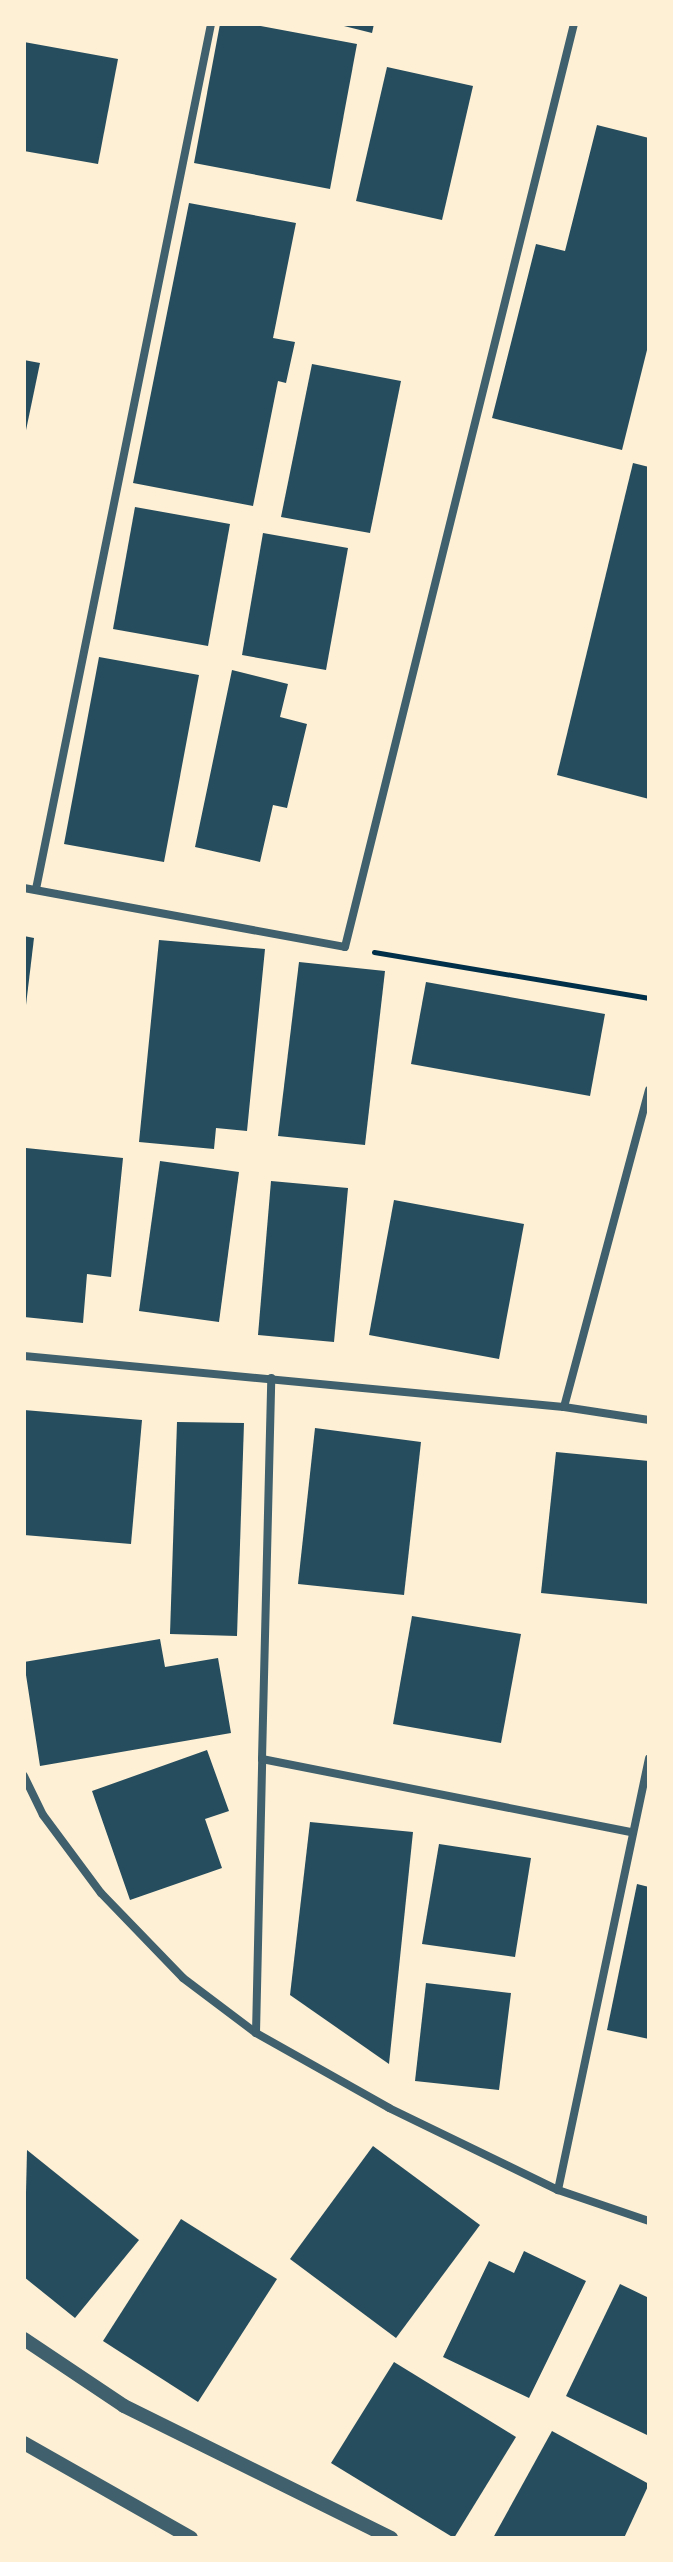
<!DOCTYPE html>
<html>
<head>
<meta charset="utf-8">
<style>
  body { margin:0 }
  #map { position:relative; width:673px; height:2562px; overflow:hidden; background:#fdf0d5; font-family:"Roboto Serif",serif }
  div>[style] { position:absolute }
  .building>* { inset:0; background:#264d5e }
  .path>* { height:5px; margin:-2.5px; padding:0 2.5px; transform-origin:2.5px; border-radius:2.5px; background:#003049 }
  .minor>* { height:8px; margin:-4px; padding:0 4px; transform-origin:4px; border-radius:4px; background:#3f606c }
  .tertiary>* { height:14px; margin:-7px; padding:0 7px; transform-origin:7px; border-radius:7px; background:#3f606c }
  span { translate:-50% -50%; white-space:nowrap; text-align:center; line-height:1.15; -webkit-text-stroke:7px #fdf0d5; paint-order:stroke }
  .frame { position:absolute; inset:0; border:26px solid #fdf0d5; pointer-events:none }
</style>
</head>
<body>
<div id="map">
  <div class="building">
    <i style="clip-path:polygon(220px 24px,250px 24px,357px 44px,330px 189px,194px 163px)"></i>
    <i style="clip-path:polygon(336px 24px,374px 24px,372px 33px)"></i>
    <i style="clip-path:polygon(24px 42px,118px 59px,98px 164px,24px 151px)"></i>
    <i style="clip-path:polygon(387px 67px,473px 86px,442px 220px,356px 201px)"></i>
    <i style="clip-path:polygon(597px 125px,649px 138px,649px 342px,622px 450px,492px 418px,536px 244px,565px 251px)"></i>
    <i style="clip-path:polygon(189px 203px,296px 223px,273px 338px,295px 342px,286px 383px,278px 381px,253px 506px,133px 483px)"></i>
    <i style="clip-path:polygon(24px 360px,40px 363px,25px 435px,24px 434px)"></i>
    <i style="clip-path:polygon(312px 364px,401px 381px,370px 533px,281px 517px)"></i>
    <i style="clip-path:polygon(633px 463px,649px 467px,649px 799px,557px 775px)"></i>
    <i style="clip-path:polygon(135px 507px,230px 524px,208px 646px,113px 629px)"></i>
    <i style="clip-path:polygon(263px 533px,348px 548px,326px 670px,242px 655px)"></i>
    <i style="clip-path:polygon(99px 657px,199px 675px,164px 862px,64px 844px)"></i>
    <i style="clip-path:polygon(232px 670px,288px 684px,280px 717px,307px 724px,287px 808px,273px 805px,260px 862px,195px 847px)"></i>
    <i style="clip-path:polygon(24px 936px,34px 938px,26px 1005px,24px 1005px)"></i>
    <i style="clip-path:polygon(159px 940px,265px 949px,247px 1131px,216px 1128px,214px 1149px,139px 1142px)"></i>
    <i style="clip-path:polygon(299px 962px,385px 971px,365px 1145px,278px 1136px)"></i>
    <i style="clip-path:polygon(426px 982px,605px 1014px,590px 1096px,411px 1064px)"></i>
    <i style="clip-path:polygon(26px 1148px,123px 1158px,111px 1277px,87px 1274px,83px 1323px,24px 1317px)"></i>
    <i style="clip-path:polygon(160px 1161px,239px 1172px,219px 1322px,139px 1311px)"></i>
    <i style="clip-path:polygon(271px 1181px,348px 1188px,334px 1342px,258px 1335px)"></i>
    <i style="clip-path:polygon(394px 1200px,524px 1224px,499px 1359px,369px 1335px)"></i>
    <i style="clip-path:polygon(24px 1410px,142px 1420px,131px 1544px,24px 1535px)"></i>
    <i style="clip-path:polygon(177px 1422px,244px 1423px,237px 1636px,170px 1634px)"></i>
    <i style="clip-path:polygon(315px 1428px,421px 1442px,404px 1595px,298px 1584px)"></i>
    <i style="clip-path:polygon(556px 1452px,649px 1461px,649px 1604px,541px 1593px)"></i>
    <i style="clip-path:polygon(412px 1616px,521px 1634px,501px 1743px,393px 1724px)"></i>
    <i style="clip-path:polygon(160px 1639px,165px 1667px,218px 1658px,231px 1733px,40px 1766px,24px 1662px)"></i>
    <i style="clip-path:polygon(207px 1750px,229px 1811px,205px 1819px,222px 1868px,130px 1900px,92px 1791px)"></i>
    <i style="clip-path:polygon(310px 1822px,413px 1832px,389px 2064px,290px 1995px)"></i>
    <i style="clip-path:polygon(439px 1844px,531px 1858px,515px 1957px,422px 1944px)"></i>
    <i style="clip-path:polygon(637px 1884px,649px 1887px,649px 2039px,607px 2030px)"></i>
    <i style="clip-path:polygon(426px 1983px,511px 1993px,499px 2090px,415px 2081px)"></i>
    <i style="clip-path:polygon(373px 2146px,480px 2225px,396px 2338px,290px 2259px)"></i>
    <i style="clip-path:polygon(27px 2150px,139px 2240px,75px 2318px,24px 2277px)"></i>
    <i style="clip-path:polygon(181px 2219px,277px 2279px,198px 2402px,103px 2341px)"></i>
    <i style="clip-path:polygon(524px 2251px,586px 2281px,529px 2398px,443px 2357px,489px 2261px,514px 2273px)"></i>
    <i style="clip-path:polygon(620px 2284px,649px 2298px,647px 2435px,566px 2396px)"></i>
    <i style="clip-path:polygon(394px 2362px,516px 2437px,454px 2538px,331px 2463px)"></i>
    <i style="clip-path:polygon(552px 2431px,649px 2484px,624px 2538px,493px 2538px)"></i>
  </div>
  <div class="path">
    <i style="left:374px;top:952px;width:279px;rotate:9.5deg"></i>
  </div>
  <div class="minor">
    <i style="left:24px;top:888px;width:326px;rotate:10.4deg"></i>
    <i style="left:345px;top:947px;width:951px;rotate:-76.07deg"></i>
    <i style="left:36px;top:889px;width:883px;rotate:-78.56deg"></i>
    <i style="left:24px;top:1356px;width:542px;rotate:5.4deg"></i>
    <i style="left:564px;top:1407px;width:86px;rotate:8.7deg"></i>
    <i style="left:564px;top:1407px;width:328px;rotate:-75deg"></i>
    <i style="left:262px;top:1759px;width:381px;rotate:-88.6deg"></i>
    <i style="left:24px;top:1776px;width:43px;rotate:64deg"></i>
    <i style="left:43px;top:1815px;width:97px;rotate:53.4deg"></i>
    <i style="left:101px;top:1893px;width:118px;rotate:46deg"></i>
    <i style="left:183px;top:1978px;width:91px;rotate:37deg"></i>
    <i style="left:256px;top:2033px;width:153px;rotate:29.4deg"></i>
    <i style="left:389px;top:2108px;width:188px;rotate:25.9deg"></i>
    <i style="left:558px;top:2190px;width:96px;rotate:18.8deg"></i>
    <i style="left:256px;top:2033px;width:274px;rotate:-88.7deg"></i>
    <i style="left:262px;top:1759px;width:377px;rotate:11.2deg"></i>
    <i style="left:558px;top:2190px;width:441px;rotate:-78.1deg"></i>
  </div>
  <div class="tertiary">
    <i style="left:24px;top:2339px;width:120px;rotate:33.8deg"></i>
    <i style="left:124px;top:2406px;width:298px;rotate:26.3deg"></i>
    <i style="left:24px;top:2443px;width:192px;rotate:29.6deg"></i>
  </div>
  <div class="frame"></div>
</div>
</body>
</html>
